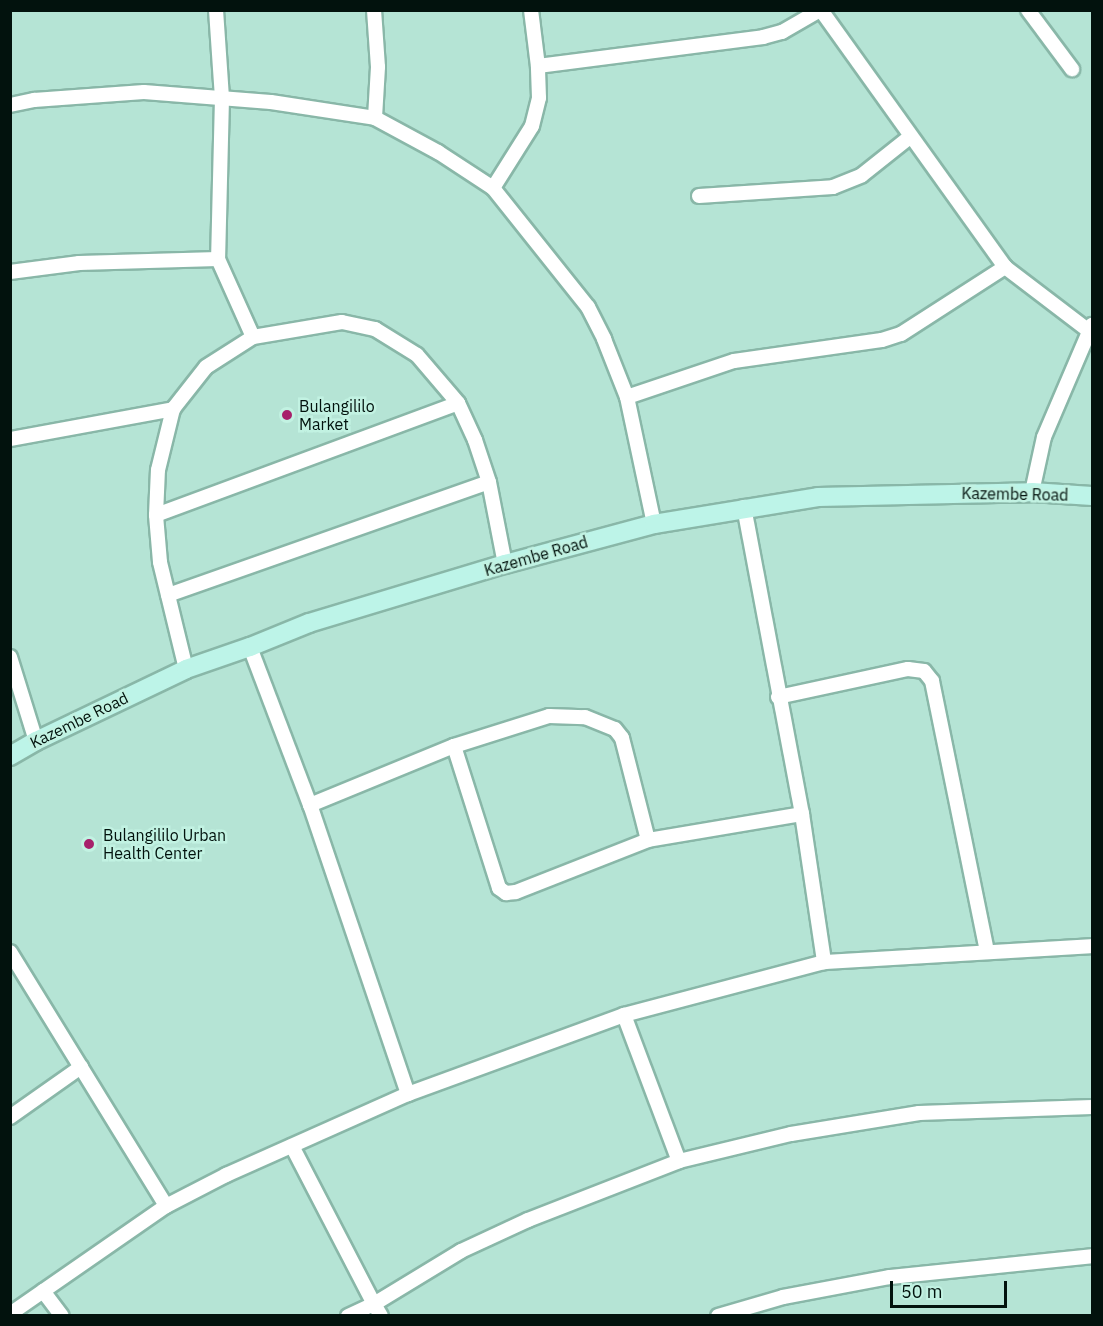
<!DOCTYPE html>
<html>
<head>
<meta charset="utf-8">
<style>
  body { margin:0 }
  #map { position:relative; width:1103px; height:1326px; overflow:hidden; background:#b5e4d5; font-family:"IBM Plex Sans",sans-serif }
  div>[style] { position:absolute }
  .roads { filter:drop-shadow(2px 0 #89b7a8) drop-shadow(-2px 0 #89b7a8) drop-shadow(0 2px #89b7a8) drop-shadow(0 -2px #89b7a8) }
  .minor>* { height:14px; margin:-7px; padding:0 7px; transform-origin:7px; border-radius:7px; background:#fff }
  .secondary>* { height:18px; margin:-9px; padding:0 9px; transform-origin:9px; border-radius:9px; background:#bdf4e8 }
  .dots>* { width:16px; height:16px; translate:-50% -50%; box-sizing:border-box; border:3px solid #c2f2e2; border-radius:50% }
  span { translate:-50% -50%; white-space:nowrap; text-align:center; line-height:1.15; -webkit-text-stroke:5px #c2f2e2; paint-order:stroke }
  .poi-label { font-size:16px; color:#02120d }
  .left { translate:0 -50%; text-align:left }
  .street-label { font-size:16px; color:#02120d }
  .frame { position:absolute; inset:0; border:12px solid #02120d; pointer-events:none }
  .scale { position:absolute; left:890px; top:1281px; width:117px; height:27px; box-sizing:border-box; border:3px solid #02120d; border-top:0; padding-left:8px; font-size:18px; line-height:21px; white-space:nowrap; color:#02120d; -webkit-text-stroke:4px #c2f2e2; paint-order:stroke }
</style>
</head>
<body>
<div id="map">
  <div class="roads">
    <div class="minor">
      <i style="left:216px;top:10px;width:88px;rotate:86.1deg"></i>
      <i style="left:222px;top:98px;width:161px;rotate:91.4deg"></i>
      <i style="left:218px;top:259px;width:85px;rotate:65.8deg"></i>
      <i style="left:374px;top:10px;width:57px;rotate:86deg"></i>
      <i style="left:378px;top:67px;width:51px;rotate:93.4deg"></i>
      <i style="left:531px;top:10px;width:56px;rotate:82.9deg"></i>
      <i style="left:821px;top:10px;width:316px;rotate:54.4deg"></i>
      <i style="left:1028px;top:10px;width:74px;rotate:53.3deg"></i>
      <i style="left:10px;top:105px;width:25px;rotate:-12deg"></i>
      <i style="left:34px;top:100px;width:110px;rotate:-4.2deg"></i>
      <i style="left:144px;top:92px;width:127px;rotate:4.5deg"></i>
      <i style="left:271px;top:102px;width:105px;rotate:8.7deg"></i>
      <i style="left:375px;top:118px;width:72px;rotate:28.4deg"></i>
      <i style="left:438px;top:152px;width:66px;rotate:33.2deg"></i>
      <i style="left:493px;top:188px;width:152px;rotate:51.4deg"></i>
      <i style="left:588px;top:307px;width:36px;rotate:63deg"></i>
      <i style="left:604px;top:339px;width:62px;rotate:68.4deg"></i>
      <i style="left:627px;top:397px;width:130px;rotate:78deg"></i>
      <i style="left:493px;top:188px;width:73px;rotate:-57.8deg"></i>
      <i style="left:532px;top:126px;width:29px;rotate:-76deg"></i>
      <i style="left:539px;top:98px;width:32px;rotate:-92deg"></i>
      <i style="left:538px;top:66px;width:227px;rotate:-7.3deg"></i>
      <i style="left:763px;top:37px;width:20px;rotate:-15deg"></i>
      <i style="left:782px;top:32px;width:44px;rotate:-30.1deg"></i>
      <i style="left:699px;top:196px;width:134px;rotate:-3.8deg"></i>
      <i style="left:833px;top:187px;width:31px;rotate:-22deg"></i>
      <i style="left:862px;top:175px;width:61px;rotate:-38.4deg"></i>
      <i style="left:10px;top:272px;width:70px;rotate:-7.4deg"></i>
      <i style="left:79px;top:263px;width:139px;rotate:-1.6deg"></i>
      <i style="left:627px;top:397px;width:113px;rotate:-18.6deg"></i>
      <i style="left:734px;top:361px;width:149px;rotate:-8.1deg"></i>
      <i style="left:882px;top:340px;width:20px;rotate:-18deg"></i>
      <i style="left:901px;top:334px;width:124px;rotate:-32.8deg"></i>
      <i style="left:1005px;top:267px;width:106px;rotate:37.3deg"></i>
      <i style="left:10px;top:439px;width:166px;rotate:-10.4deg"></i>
      <i style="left:1032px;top:492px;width:56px;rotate:-77.7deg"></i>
      <i style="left:1044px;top:437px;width:122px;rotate:-66.8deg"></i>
      <i style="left:744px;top:507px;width:312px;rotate:79.3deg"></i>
      <i style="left:802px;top:814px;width:150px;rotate:81.5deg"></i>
      <i style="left:156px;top:515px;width:322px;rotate:-20.3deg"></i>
      <i style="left:168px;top:595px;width:340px;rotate:-19.4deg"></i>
      <i style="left:250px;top:647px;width:169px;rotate:69.2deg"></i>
      <i style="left:10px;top:657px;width:88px;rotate:72.8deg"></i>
      <i style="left:186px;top:669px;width:110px;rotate:-103.7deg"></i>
      <i style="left:160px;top:562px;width:47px;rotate:-94.9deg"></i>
      <i style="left:156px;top:515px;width:45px;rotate:-87.5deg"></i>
      <i style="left:158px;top:470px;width:63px;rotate:-76.2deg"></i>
      <i style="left:173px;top:409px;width:53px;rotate:-51.8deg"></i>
      <i style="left:206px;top:367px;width:56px;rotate:-32.6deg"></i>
      <i style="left:253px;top:337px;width:90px;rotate:-9.6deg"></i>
      <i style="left:342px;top:322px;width:34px;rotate:12deg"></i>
      <i style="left:375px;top:329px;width:49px;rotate:31.8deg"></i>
      <i style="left:417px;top:355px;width:63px;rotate:49.5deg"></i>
      <i style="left:458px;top:403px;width:41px;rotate:65.3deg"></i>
      <i style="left:475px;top:440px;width:44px;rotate:71.6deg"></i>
      <i style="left:489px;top:482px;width:84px;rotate:79deg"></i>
      <i style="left:778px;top:697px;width:133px;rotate:-12.2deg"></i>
      <i style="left:908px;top:669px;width:16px;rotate:7deg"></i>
      <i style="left:924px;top:671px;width:13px;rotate:51deg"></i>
      <i style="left:932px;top:681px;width:276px;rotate:78.5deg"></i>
      <i style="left:454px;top:746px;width:149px;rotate:72.4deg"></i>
      <i style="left:499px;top:888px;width:9px;rotate:36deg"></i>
      <i style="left:506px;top:893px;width:10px;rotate:-6deg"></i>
      <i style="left:516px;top:892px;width:142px;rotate:-21.5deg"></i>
      <i style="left:648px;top:840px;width:156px;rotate:-9.6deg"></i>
      <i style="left:10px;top:952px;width:298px;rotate:58.4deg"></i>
      <i style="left:624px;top:1015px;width:156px;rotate:69.4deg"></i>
      <i style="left:408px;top:1094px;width:305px;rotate:-108.7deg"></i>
      <i style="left:310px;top:805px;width:156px;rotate:-22.3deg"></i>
      <i style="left:454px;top:746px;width:100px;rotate:-17.5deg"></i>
      <i style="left:549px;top:716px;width:36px;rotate:2deg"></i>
      <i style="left:585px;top:717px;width:32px;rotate:22deg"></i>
      <i style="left:615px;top:729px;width:11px;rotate:52deg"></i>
      <i style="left:622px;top:738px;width:105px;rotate:75.7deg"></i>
      <i style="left:10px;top:1117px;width:87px;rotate:-35.2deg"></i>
      <i style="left:292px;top:1146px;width:178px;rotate:62.6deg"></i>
      <i style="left:374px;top:1304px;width:102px;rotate:-31.3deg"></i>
      <i style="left:461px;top:1251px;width:74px;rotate:-24.8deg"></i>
      <i style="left:528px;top:1220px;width:162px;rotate:-21.3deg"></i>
      <i style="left:679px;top:1161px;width:115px;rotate:-13.6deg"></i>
      <i style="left:791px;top:1134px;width:130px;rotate:-9.3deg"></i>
      <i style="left:919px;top:1113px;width:173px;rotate:-2deg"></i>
      <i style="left:43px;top:1291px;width:31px;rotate:53deg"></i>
      <i style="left:10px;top:1314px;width:190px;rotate:-34.7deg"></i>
      <i style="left:166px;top:1206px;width:68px;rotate:-27.3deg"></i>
      <i style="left:226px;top:1175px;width:199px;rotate:-24deg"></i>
      <i style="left:408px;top:1094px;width:230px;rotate:-20.1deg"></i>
      <i style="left:624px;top:1015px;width:207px;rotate:-14.8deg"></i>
      <i style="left:824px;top:962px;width:268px;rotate:-3.4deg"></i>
      <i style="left:348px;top:1316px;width:29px;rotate:-25deg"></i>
      <i style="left:374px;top:1304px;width:14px;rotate:60deg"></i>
      <i style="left:718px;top:1316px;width:68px;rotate:-16.3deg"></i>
      <i style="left:783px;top:1297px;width:109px;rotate:-10.6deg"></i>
      <i style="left:890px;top:1277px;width:203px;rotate:-5.9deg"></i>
    </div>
    <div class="secondary">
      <i style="left:10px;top:756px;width:30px;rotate:-30deg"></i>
      <i style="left:36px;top:741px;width:166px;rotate:-25.6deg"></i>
      <i style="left:186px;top:669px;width:68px;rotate:-19deg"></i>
      <i style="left:250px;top:647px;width:64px;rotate:-22.1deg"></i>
      <i style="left:309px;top:623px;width:205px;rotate:-16.8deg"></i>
      <i style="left:505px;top:564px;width:154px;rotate:-15deg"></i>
      <i style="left:654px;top:524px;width:166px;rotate:-9.3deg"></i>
      <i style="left:818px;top:497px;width:214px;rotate:-1.3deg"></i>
      <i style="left:1032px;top:492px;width:60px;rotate:3.8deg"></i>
    </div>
  </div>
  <div class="dots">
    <i style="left:287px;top:415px;background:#a7216b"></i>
    <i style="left:89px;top:844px;background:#a7216b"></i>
  </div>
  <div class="poi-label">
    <span class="left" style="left:299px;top:415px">Bulangililo<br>Market</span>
    <span class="left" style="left:103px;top:844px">Bulangililo Urban<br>Health Center</span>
  </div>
  <div class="street-label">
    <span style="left:1015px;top:494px;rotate:1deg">Kazembe Road</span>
    <span style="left:536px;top:556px;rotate:-16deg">Kazembe Road</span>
    <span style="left:79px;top:720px;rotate:-26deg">Kazembe Road</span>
  </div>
  <div class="frame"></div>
  <div class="scale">50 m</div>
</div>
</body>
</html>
